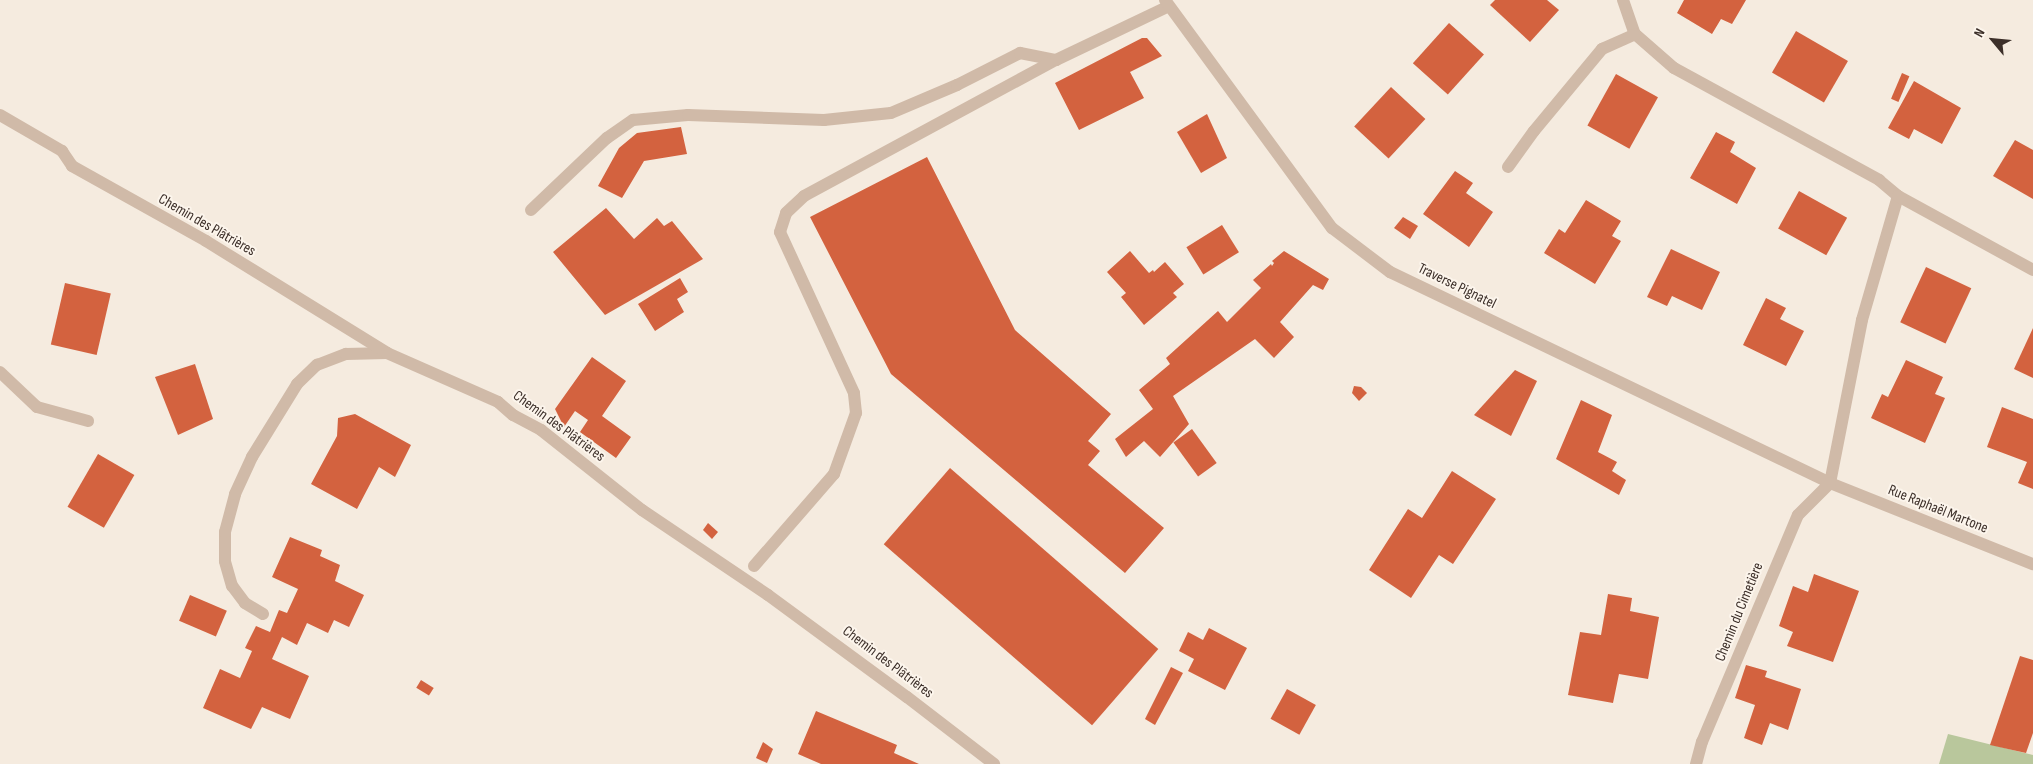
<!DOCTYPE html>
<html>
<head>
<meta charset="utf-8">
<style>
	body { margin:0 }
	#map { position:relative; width:2033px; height:764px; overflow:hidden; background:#f5ebdf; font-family:"Sofia Sans Condensed",sans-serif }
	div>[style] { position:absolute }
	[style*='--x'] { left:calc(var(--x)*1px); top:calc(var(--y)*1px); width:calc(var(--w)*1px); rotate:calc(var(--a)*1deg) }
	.green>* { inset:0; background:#b9c79c }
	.building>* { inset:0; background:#d3623f; transform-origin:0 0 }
	.lane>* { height:12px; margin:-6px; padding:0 6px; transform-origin:6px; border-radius:6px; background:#d0baa8 }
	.street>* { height:12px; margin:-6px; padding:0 6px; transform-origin:6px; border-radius:6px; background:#d0baa8 }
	span { translate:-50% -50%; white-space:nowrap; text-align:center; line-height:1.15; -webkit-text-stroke:4px #fcf5ec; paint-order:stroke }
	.street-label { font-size:15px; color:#3c2f29 }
	.north { position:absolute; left:1968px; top:15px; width:50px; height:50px; -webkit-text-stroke:4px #fcf5ec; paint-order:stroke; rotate:298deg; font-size:14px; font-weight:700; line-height:20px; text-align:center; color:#3c2f29 }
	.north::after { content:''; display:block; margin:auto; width:18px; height:22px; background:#3c2f29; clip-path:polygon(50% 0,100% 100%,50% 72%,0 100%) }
</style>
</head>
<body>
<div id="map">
	<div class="green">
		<i style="clip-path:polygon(1948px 734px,2033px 755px,2033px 764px,1939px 764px)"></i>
	</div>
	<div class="building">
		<i style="clip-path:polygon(1495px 0,1547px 0,1559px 10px,1530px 42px,1490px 5px)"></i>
		<i style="clip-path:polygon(1684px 0,1746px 0,1732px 24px,1721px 19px,1712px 34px,1677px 13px)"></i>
		<i style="left:1449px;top:23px;width:47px;height:54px;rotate:42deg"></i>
		<i style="left:1796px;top:31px;width:60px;height:48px;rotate:30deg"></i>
		<i style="clip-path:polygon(1142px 38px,1147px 38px,1162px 56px,1130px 72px,1144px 98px,1079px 130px,1055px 83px)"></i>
		<i style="left:1902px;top:73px;width:8px;height:28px;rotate:23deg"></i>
		<i style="left:1616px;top:74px;width:48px;height:59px;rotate:29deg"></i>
		<i style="clip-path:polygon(1914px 81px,1961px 108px,1942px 144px,1914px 129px,1909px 139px,1888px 128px)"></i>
		<i style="left:1391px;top:87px;width:47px;height:54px;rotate:43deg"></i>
		<i style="clip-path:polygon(1207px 114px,1227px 158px,1201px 173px,1177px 132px)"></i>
		<i style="clip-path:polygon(681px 127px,687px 154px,644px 161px,622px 198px,598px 186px,619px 148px,637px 133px)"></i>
		<i style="clip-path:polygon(1716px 132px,1735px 142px,1730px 152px,1756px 168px,1737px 204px,1690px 178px)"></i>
		<i style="clip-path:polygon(2015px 140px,2033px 150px,2033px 199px,1993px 176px)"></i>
		<i style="clip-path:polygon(927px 157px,1015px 330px,1111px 414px,1088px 441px,1100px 451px,1088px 465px,1164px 528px,1125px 573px,891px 374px,810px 217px)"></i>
		<i style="clip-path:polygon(1455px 171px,1473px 183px,1466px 193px,1493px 212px,1469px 247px,1423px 214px)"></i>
		<i style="left:1799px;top:191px;width:55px;height:43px;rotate:29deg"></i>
		<i style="clip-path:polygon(1586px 200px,1621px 221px,1612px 236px,1621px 241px,1595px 284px,1544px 253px,1559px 229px,1565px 233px)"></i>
		<i style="clip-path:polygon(606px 208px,634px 239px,657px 218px,664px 226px,672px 221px,703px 259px,605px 315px,553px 252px)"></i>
		<i style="clip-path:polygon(1403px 217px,1418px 226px,1410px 239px,1394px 228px)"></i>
		<i style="left:1222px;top:225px;width:32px;height:42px;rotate:58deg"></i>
		<i style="clip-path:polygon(1671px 249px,1720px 272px,1702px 310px,1672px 296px,1667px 306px,1647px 297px)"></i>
		<i style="clip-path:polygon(1130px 251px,1149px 273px,1153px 270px,1154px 272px,1165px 262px,1184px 284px,1173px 293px,1177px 297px,1144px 325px,1121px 297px,1126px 293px,1107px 272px)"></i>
		<i style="clip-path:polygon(1284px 251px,1329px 279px,1323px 290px,1313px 285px,1280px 322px,1294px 337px,1274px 358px,1255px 339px,1173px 396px,1189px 424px,1160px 457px,1144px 441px,1126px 457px,1115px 439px,1153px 409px,1139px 390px,1170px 364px,1166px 358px,1218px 311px,1227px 322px,1261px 288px,1253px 280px,1271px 264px,1272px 266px,1274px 263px,1272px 261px)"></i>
		<i style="left:1926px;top:267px;width:50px;height:61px;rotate:25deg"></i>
		<i style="clip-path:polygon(680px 278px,688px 292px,677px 299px,684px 312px,655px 331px,638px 304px)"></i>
		<i style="left:65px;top:283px;width:47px;height:63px;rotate:13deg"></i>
		<i style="clip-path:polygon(1766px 298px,1786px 308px,1780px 319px,1804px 331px,1786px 366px,1743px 345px)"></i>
		<i style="clip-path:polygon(2033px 328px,2033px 378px,2014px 369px)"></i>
		<i style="clip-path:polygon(592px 357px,626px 381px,602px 416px,631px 437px,616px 458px,580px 432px,588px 420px,575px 411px,564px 427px,555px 409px)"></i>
		<i style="clip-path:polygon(1906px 360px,1943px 377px,1935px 394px,1945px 398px,1925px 443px,1871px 418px,1882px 394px,1888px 397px)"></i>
		<i style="clip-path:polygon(195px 364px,213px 419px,178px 435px,155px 377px)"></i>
		<i style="clip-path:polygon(1515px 370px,1537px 381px,1511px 436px,1474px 415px)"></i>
		<i style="clip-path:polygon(1354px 386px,1361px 387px,1367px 393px,1359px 401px,1352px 393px)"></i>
		<i style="clip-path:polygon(1581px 400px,1612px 415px,1598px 452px,1617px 462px,1612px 471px,1626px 480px,1619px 495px,1556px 459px)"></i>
		<i style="clip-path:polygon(2002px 407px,2033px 419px,2033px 489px,2018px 483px,2027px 462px,1987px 447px)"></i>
		<i style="clip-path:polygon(355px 414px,411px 445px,395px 477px,379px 467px,357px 509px,311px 484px,337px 436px,338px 418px)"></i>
		<i style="left:1192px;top:429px;width:42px;height:23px;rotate:54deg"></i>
		<i style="left:98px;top:454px;width:42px;height:61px;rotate:30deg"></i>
		<i style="left:950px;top:468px;width:276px;height:101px;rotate:41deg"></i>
		<i style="clip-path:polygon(1452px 471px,1496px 499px,1453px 564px,1439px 555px,1411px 598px,1369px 570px,1408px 509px,1422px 518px)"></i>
		<i style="clip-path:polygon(708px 523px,718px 532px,712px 539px,703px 530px)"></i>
		<i style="clip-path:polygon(290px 537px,322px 550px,320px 556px,340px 565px,335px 581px,364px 595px,349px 627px,334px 620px,328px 633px,307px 623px,297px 645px,282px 637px,272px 659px,309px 676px,290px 719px,262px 707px,251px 729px,203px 708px,220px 669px,240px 678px,252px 651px,245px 648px,256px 626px,270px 632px,279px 610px,287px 613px,298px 589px,272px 577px)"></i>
		<i style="clip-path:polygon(1814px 574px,1859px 591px,1833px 662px,1787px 646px,1793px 632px,1779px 626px,1793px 586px,1808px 592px)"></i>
		<i style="clip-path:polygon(1608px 594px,1632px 598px,1630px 611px,1659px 617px,1648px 679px,1619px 674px,1613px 703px,1568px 695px,1580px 632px,1601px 635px)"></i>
		<i style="left:190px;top:595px;width:40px;height:28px;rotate:23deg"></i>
		<i style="clip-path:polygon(1209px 628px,1247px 648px,1225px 690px,1188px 671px,1194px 659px,1179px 651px,1188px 632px,1203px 640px)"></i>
		<i style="clip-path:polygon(2020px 656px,2033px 660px,2033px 733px,2026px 753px,1990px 745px)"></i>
		<i style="clip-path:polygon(1746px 665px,1767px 671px,1765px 677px,1801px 689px,1788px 730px,1770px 723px,1762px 745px,1744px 738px,1755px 705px,1735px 698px)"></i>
		<i style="clip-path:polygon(1171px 667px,1183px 673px,1155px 725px,1145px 719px)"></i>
		<i style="left:421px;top:680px;width:15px;height:9px;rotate:32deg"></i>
		<i style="left:1287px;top:689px;width:33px;height:34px;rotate:29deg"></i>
		<i style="clip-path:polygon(816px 711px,897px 745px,894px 753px,919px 764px,821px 764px,798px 754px)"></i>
		<i style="clip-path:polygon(763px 742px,773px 749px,767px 763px,756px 758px)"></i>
	</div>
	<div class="lane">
		<i style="--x:1623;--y:0;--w:36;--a:71"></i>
		<i style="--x:1635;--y:34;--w:52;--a:41.1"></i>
		<i style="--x:1674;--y:68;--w:234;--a:28.6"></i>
		<i style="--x:1879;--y:180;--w:25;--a:40"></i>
		<i style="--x:1898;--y:196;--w:129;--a:106.2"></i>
		<i style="--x:1862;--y:320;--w:166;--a:101.1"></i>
		<i style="--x:1508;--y:167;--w:44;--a:-54.2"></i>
		<i style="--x:1534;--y:131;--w:107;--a:-50.3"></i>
		<i style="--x:1602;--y:49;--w:36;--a:-24"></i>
		<i style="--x:1898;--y:196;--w:154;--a:28.7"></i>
		<i style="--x:531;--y:210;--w:105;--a:-43.5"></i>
		<i style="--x:607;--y:138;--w:32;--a:-35"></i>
		<i style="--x:633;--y:120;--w:55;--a:-5.2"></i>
		<i style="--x:688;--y:115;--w:136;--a:2.1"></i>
		<i style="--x:824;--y:120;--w:67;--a:-6"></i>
		<i style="--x:891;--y:113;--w:72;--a:-23"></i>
		<i style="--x:957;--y:85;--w:71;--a:-26.9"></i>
		<i style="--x:1020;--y:53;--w:37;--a:11"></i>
		<i style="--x:0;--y:372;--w:51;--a:43.4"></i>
		<i style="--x:37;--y:407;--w:53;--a:15.4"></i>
		<i style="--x:754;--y:566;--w:122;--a:-49"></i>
		<i style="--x:834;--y:474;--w:65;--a:-70.2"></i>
		<i style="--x:856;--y:413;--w:20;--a:-96"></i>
		<i style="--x:854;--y:393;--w:177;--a:-114.7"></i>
		<i style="--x:780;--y:232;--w:20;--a:-72"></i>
		<i style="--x:786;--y:213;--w:25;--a:-43"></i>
		<i style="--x:804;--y:196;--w:286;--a:-28.4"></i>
		<i style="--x:1056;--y:60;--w:125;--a:-25.5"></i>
		<i style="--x:263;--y:614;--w:21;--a:-149"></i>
		<i style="--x:245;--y:603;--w:21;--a:-127"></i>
		<i style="--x:232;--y:586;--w:26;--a:-106"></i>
		<i style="--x:225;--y:561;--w:29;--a:-90"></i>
		<i style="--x:225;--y:532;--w:39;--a:-75"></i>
		<i style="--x:235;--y:494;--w:41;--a:-65.3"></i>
		<i style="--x:252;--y:457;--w:86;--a:-58.3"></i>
		<i style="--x:297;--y:384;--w:28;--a:-44"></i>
		<i style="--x:317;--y:365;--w:31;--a:-21"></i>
		<i style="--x:346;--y:354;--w:41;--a:-1.4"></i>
	</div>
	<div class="street">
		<i style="--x:1165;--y:0;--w:283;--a:53.8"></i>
		<i style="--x:1332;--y:228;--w:73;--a:37.2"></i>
		<i style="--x:1390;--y:272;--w:488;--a:25.6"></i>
		<i style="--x:1830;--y:483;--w:219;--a:21.8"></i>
		<i style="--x:0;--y:115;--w:72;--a:30.1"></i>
		<i style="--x:62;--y:151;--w:18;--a:56"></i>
		<i style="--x:72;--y:166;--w:154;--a:29.2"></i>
		<i style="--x:206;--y:241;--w:213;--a:31.7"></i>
		<i style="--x:387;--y:353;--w:121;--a:23.8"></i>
		<i style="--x:498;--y:402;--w:20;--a:41"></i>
		<i style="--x:513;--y:415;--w:32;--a:28"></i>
		<i style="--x:541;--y:430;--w:129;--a:38.4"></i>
		<i style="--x:642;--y:510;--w:152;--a:34"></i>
		<i style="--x:768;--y:595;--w:172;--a:36.3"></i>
		<i style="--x:907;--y:697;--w:110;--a:37.6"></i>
		<i style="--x:1696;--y:764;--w:23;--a:-75"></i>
		<i style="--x:1702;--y:742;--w:246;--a:-67.1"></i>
		<i style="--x:1798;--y:515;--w:45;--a:-45"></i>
	</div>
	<div class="street-label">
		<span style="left:207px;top:225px;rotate:30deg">Chemin des Plâtrières</span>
		<span style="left:1457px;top:286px;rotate:26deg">Traverse Pignatel</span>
		<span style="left:559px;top:426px;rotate:36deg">Chemin des Plâtrières</span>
		<span style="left:1938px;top:509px;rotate:22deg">Rue Raphaël Martone</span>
		<span style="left:1739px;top:612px;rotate:-68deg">Chemin du Cimetière</span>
		<span style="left:888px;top:662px;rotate:37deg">Chemin des Plâtrières</span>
	</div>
	<div class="north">N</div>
</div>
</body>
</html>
